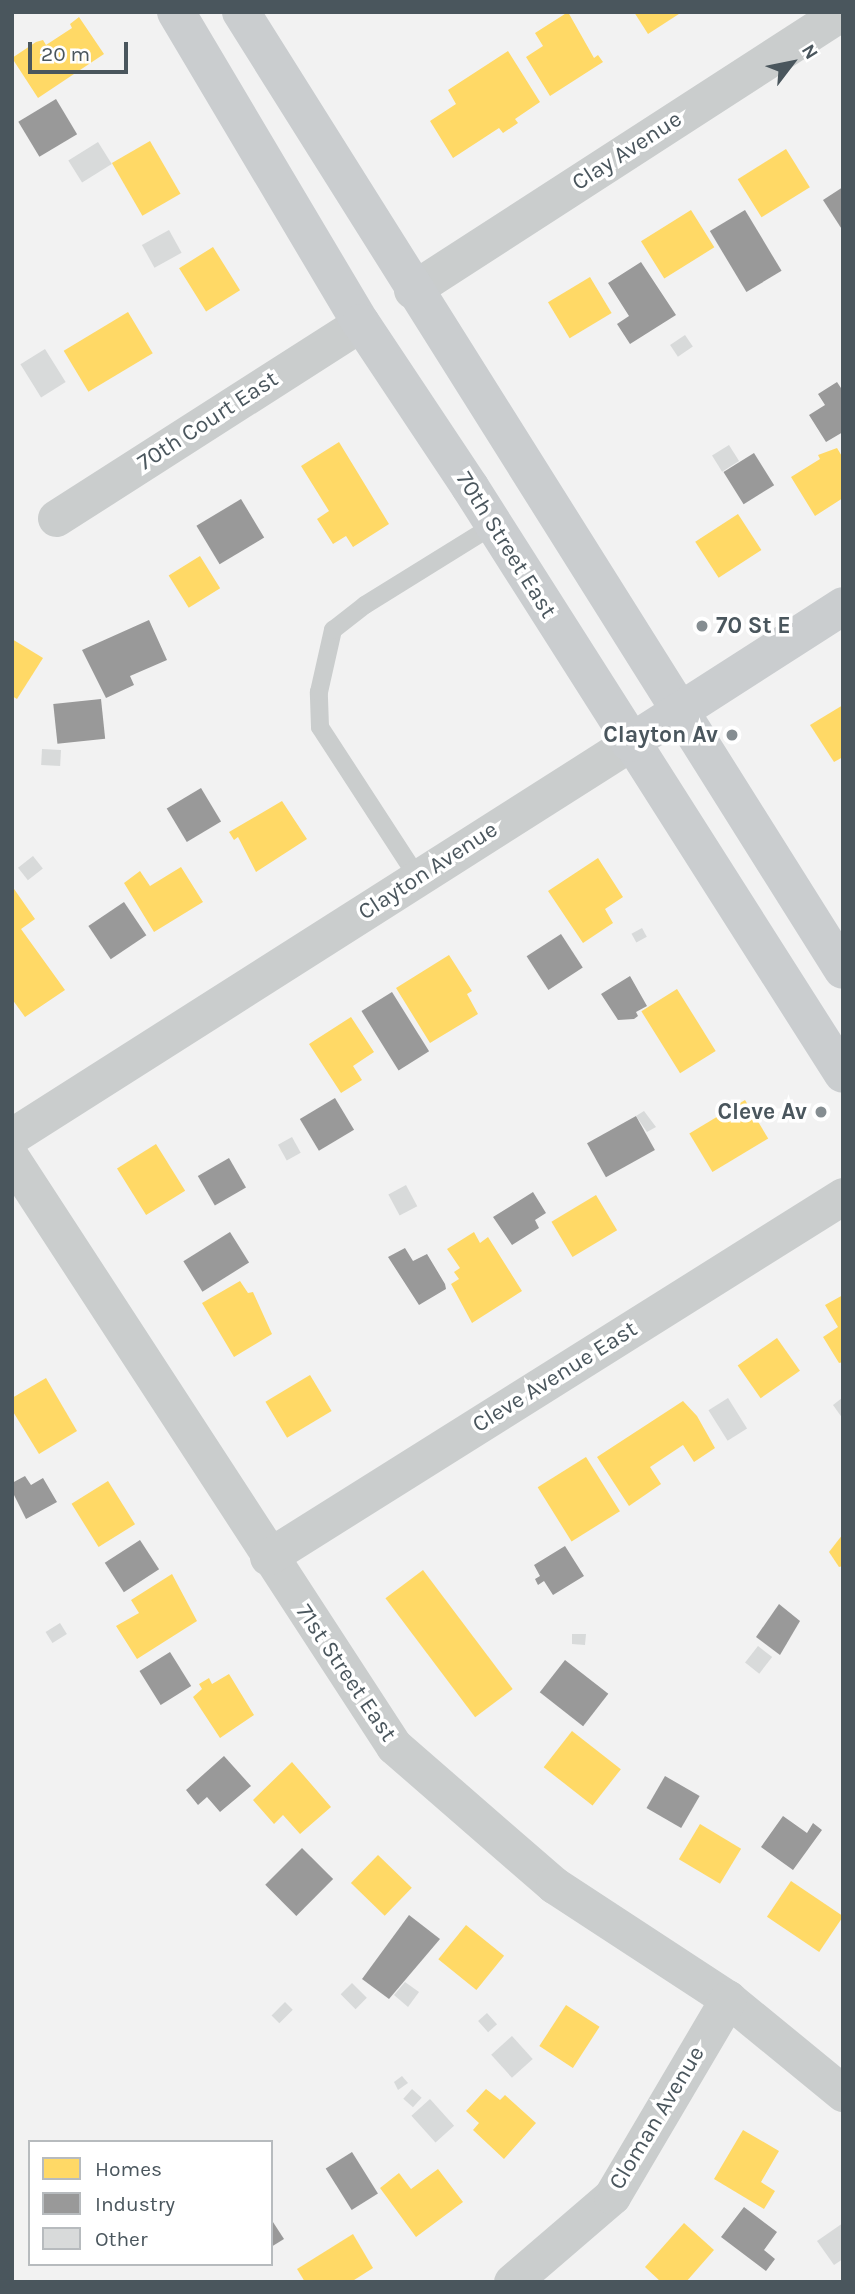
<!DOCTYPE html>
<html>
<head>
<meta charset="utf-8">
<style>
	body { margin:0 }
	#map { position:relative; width:855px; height:2294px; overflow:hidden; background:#f2f2f2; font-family:Karla,sans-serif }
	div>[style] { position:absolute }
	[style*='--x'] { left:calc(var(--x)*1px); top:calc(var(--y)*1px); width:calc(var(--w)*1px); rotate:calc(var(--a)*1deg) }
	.homes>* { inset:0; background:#ffd966; transform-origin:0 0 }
	.industry>* { inset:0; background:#999; transform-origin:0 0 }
	.building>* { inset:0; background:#d8dada; transform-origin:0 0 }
	.lane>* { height:18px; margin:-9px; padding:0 9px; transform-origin:9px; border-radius:9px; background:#cacdcd }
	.street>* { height:37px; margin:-18.5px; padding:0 18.5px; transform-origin:18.5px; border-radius:18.5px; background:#cacdcd }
	.secondary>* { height:38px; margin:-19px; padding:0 19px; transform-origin:19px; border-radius:19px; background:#cacdcf }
	.dots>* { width:19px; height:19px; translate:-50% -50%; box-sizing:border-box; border:4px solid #fff; border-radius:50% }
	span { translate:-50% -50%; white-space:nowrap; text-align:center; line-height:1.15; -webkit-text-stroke:7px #fff; paint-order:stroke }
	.street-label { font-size:23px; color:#4a565d }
	.poi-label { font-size:23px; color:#4a565d; font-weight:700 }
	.left { translate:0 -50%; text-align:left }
	.right { translate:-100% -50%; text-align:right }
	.frame { position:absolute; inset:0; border:14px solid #4a565d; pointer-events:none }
	.legend { position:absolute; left:28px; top:2140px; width:245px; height:126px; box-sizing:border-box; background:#fff; border:2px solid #b7bbbe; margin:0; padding:9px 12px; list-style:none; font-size:21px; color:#4a565d }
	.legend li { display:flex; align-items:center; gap:14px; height:35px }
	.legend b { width:35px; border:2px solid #b7bbbe }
	.north { position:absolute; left:757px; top:28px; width:70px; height:70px; -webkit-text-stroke:5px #fff; paint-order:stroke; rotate:58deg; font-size:19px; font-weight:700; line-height:28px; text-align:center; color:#4a565d }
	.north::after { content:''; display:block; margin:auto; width:24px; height:32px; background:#4a565d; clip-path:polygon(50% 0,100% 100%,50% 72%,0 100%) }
	.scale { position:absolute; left:28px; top:42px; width:100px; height:32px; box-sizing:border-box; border:4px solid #4a565d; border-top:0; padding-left:9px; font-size:21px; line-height:24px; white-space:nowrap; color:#4a565d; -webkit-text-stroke:5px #fff; paint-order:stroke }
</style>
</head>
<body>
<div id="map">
	<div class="homes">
		<i style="clip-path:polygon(568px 12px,594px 58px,598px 55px,603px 62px,550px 96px,526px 57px,543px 46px,535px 33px)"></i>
		<i style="clip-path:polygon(634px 12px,682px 12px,648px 34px)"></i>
		<i style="clip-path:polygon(79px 17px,104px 54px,38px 98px,12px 58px,36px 42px,43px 40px,46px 45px,72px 28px,70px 24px)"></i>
		<i style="clip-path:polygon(508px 51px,540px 102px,515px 119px,518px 123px,503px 133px,499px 128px,453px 158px,430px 121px,456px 104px,448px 90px)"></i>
		<i style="left:150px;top:141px;width:61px;height:44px;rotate:60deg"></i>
		<i style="left:786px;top:149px;width:45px;height:57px;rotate:58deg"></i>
		<i style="left:691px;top:210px;width:44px;height:59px;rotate:58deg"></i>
		<i style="left:213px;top:247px;width:51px;height:40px;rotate:58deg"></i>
		<i style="left:590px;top:277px;width:42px;height:49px;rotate:59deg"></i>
		<i style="left:128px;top:312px;width:48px;height:75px;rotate:59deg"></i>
		<i style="clip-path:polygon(339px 442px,389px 524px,353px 547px,346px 536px,333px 544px,317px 519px,329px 511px,301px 466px)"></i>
		<i style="clip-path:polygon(837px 448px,843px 458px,843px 498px,815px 516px,791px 477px,820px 459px,818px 455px)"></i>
		<i style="left:738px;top:514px;width:43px;height:51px;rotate:57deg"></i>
		<i style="left:200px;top:556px;width:38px;height:37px;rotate:58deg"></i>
		<i style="clip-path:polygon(12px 639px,43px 658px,17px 699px,12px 696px)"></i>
		<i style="clip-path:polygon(843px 705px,843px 757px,834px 762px,810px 725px)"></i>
		<i style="clip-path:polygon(282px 801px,307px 839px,256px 872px,238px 837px,234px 840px,229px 832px)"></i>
		<i style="clip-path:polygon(598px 858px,623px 897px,605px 909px,613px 923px,583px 943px,548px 891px)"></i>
		<i style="clip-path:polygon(181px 867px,203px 902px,154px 932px,124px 883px,140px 871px,150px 886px)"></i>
		<i style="clip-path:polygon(12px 886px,35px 919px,21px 929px,65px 990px,25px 1017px,12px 999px)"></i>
		<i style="clip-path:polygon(449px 955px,472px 991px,467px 994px,478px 1014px,430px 1043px,396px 988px)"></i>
		<i style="left:677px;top:989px;width:73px;height:42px;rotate:58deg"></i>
		<i style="clip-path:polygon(351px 1017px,374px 1052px,353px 1066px,362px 1080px,341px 1093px,309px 1044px)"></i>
		<i style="left:745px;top:1100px;width:45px;height:65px;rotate:59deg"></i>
		<i style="left:156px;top:1144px;width:55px;height:46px;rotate:58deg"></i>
		<i style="left:596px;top:1195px;width:41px;height:52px;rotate:59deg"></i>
		<i style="clip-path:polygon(474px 1232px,480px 1243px,488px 1237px,522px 1291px,472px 1323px,451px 1284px,459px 1279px,454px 1272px,460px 1268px,447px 1249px)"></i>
		<i style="clip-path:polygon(240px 1281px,248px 1293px,253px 1292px,272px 1334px,234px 1357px,202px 1303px)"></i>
		<i style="clip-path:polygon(843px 1295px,843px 1362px,839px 1363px,823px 1337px,838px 1327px,825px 1305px)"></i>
		<i style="left:777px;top:1338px;width:40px;height:48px;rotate:55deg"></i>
		<i style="left:310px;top:1375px;width:42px;height:52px;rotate:59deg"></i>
		<i style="clip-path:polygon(46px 1378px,77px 1431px,39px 1454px,12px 1410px,12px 1398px)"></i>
		<i style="clip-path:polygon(683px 1401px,697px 1416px,715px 1448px,694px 1462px,683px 1445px,650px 1467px,661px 1484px,629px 1506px,597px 1457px)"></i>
		<i style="left:586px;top:1457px;width:64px;height:57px;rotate:58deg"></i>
		<i style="left:108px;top:1481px;width:51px;height:43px;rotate:58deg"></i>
		<i style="clip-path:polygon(843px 1534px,843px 1566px,839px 1567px,829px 1552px)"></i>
		<i style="left:423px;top:1570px;width:149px;height:47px;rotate:53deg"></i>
		<i style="clip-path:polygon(172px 1574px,197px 1621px,137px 1659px,116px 1626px,139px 1613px,131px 1600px)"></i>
		<i style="clip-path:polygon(229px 1674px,254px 1715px,220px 1738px,193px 1697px,202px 1689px,199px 1684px,209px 1678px,212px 1684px)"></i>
		<i style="left:572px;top:1731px;width:62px;height:46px;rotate:38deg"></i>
		<i style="clip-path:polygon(292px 1762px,331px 1807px,300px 1834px,283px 1815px,274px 1824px,253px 1800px)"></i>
		<i style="left:700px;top:1824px;width:48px;height:41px;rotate:31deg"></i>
		<i style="left:378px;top:1855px;width:47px;height:39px;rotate:44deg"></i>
		<i style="left:791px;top:1881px;width:63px;height:43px;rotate:34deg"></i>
		<i style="left:466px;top:1925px;width:49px;height:44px;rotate:39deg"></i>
		<i style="left:566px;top:2005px;width:40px;height:49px;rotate:33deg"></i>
		<i style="clip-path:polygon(486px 2089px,500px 2100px,505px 2095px,536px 2123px,504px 2159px,473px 2130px,479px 2123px,466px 2111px)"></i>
		<i style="clip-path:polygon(743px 2130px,779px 2151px,761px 2182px,775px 2191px,764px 2209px,714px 2179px)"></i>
		<i style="clip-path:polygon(438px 2169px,463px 2202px,416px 2237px,380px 2188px,399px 2173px,411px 2189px)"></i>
		<i style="clip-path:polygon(684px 2223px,714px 2250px,686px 2282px,661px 2282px,645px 2267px)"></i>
		<i style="clip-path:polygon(353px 2234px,373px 2268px,351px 2282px,305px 2282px,297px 2269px)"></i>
	</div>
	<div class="industry">
		<i style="left:56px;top:99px;width:41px;height:44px;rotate:59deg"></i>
		<i style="clip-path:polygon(843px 187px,843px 231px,823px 200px)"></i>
		<i style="left:745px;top:210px;width:71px;height:41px;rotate:59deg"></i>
		<i style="clip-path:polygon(641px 262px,676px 315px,630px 344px,617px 324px,629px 316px,608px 283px)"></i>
		<i style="clip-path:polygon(837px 382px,843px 391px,843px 432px,826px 442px,809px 415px,825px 405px,818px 394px)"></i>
		<i style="left:754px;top:453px;width:38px;height:36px;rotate:58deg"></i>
		<i style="left:241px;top:499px;width:45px;height:52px;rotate:59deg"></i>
		<i style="clip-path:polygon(149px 620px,167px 660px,130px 676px,134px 685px,106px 698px,82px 650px)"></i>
		<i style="left:101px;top:699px;width:40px;height:48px;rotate:84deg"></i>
		<i style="left:201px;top:788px;width:39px;height:40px;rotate:59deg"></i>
		<i style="left:124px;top:902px;width:40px;height:43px;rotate:56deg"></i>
		<i style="left:561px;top:934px;width:40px;height:41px;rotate:57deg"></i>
		<i style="clip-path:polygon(630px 976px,647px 1006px,636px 1012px,638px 1016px,634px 1019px,618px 1020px,601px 994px)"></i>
		<i style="left:392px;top:992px;width:70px;height:36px;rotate:58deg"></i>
		<i style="left:335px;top:1098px;width:37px;height:41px;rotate:59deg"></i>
		<i style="left:636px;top:1116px;width:39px;height:56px;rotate:61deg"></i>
		<i style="left:229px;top:1158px;width:34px;height:36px;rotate:60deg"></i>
		<i style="clip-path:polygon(533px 1192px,546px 1213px,535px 1220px,539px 1228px,512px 1245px,493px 1217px)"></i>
		<i style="left:230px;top:1232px;width:36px;height:55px;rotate:58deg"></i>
		<i style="clip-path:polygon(405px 1248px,413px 1261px,427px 1254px,445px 1284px,446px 1289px,419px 1305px,388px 1257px)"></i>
		<i style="clip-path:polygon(25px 1476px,31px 1485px,43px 1478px,57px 1502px,26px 1519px,12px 1491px,12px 1483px)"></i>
		<i style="left:140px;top:1540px;width:35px;height:42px;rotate:57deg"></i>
		<i style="clip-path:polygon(565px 1546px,584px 1576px,553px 1595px,544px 1581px,538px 1585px,535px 1579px,540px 1576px,534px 1565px)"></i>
		<i style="clip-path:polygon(779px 1604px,800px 1621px,780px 1655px,756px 1637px)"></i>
		<i style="left:170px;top:1652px;width:40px;height:36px;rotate:58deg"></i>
		<i style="left:565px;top:1660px;width:55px;height:41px;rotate:38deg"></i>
		<i style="clip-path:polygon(224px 1756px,251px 1786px,220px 1812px,207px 1797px,198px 1805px,186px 1790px)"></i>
		<i style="left:665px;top:1776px;width:40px;height:37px;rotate:30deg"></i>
		<i style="clip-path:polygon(783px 1816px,807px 1833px,813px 1823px,822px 1830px,793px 1870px,761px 1847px)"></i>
		<i style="left:302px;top:1848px;width:44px;height:52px;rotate:45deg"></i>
		<i style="clip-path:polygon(409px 1915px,440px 1939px,389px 1999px,362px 1979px)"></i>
		<i style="left:352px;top:2152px;width:49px;height:31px;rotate:58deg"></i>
		<i style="clip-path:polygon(744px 2207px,777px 2232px,764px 2250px,775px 2259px,766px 2271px,721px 2237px)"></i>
		<i style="clip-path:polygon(271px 2219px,284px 2239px,271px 2247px)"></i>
	</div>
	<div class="building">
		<i style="left:98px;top:142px;width:26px;height:35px;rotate:58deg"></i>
		<i style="left:169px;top:230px;width:26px;height:31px;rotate:61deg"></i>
		<i style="left:685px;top:335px;width:14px;height:18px;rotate:56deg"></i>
		<i style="left:45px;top:349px;width:39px;height:29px;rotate:58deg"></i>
		<i style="left:729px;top:445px;width:19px;height:20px;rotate:58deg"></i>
		<i style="left:42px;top:749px;width:19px;height:16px;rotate:3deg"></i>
		<i style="left:33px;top:856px;width:16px;height:19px;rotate:52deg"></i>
		<i style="left:642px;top:928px;width:10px;height:12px;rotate:61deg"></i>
		<i style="clip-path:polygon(644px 1111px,656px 1127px,647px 1132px,636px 1116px)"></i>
		<i style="left:292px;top:1137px;width:18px;height:16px;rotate:61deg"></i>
		<i style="left:406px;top:1185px;width:24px;height:20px;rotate:62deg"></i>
		<i style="left:728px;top:1398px;width:36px;height:23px;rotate:58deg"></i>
		<i style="clip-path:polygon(842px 1398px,843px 1400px,843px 1419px,833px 1405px)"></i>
		<i style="left:60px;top:1623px;width:13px;height:17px;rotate:58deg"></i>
		<i style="clip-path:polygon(572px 1634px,586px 1634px,585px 1645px,572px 1644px)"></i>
		<i style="left:758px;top:1646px;width:18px;height:21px;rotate:38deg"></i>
		<i style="clip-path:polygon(405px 1982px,419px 1992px,408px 2007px,394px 1995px)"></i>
		<i style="left:352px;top:1983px;width:21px;height:16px;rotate:45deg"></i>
		<i style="left:285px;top:2002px;width:11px;height:19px;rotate:45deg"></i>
		<i style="left:487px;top:2013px;width:15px;height:12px;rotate:48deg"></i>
		<i style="left:512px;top:2036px;width:31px;height:28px;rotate:48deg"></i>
		<i style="clip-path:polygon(402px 2076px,408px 2083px,398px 2090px,394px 2082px)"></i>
		<i style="left:412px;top:2089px;width:13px;height:13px;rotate:42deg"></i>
		<i style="left:430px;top:2099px;width:36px;height:25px;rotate:48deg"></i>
		<i style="clip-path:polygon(843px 2223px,843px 2259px,834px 2265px,817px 2241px)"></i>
	</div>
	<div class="lane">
		<i style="--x:418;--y:878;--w:180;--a:-123"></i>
		<i style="--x:320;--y:727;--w:35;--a:-92"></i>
		<i style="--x:319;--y:692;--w:64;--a:-77.3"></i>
		<i style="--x:333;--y:630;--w:41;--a:-38"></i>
		<i style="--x:365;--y:605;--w:152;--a:-31.8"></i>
	</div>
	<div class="street">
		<i style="--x:412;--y:290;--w:512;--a:-32.88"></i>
		<i style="--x:56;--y:518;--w:362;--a:-32.6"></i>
		<i style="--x:12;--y:1136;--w:732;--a:-32.45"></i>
		<i style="--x:12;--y:1159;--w:700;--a:56.95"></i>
		<i style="--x:394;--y:1746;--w:212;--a:41"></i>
		<i style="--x:554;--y:1885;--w:208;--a:33.2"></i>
		<i style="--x:728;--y:1999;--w:149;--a:39.3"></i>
		<i style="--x:268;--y:1557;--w:679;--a:-32.12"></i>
		<i style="--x:512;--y:2282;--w:132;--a:-40.7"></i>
		<i style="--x:612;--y:2196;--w:229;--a:-59.5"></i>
	</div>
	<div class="secondary">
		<i style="--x:176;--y:12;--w:362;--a:59.3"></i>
		<i style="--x:361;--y:323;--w:197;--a:56.4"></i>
		<i style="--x:470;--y:487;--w:695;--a:57.57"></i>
		<i style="--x:241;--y:12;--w:1131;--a:57.86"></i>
		<i style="--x:630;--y:743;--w:253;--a:-32.7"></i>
	</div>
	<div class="dots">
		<i style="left:702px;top:626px;background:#858d91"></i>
		<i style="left:732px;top:735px;background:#858d91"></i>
		<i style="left:821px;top:1112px;background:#858d91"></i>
	</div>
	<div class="street-label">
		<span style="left:627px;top:151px;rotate:-33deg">Clay Avenue</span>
		<span style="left:208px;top:421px;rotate:-33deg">70th Court East</span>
		<span style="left:506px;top:545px;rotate:58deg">70th Street East</span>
		<span style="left:428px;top:871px;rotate:-33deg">Clayton Avenue</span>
		<span style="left:555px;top:1377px;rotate:-32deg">Cleve Avenue East</span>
		<span style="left:346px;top:1673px;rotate:56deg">71st Street East</span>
		<span style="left:657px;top:2118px;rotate:-59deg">Cloman Avenue</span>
	</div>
	<div class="poi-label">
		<span class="left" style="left:716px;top:626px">70 St E</span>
		<span class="right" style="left:718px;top:735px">Clayton Av</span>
		<span class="right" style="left:807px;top:1112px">Cleve Av</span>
	</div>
	<div class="frame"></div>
	<ul class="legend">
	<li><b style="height:19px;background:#ffd966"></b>Homes</li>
	<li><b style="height:19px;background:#999"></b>Industry</li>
	<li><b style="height:19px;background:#d8dada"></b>Other</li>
	</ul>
	<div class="north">N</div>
	<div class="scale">20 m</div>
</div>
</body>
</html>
